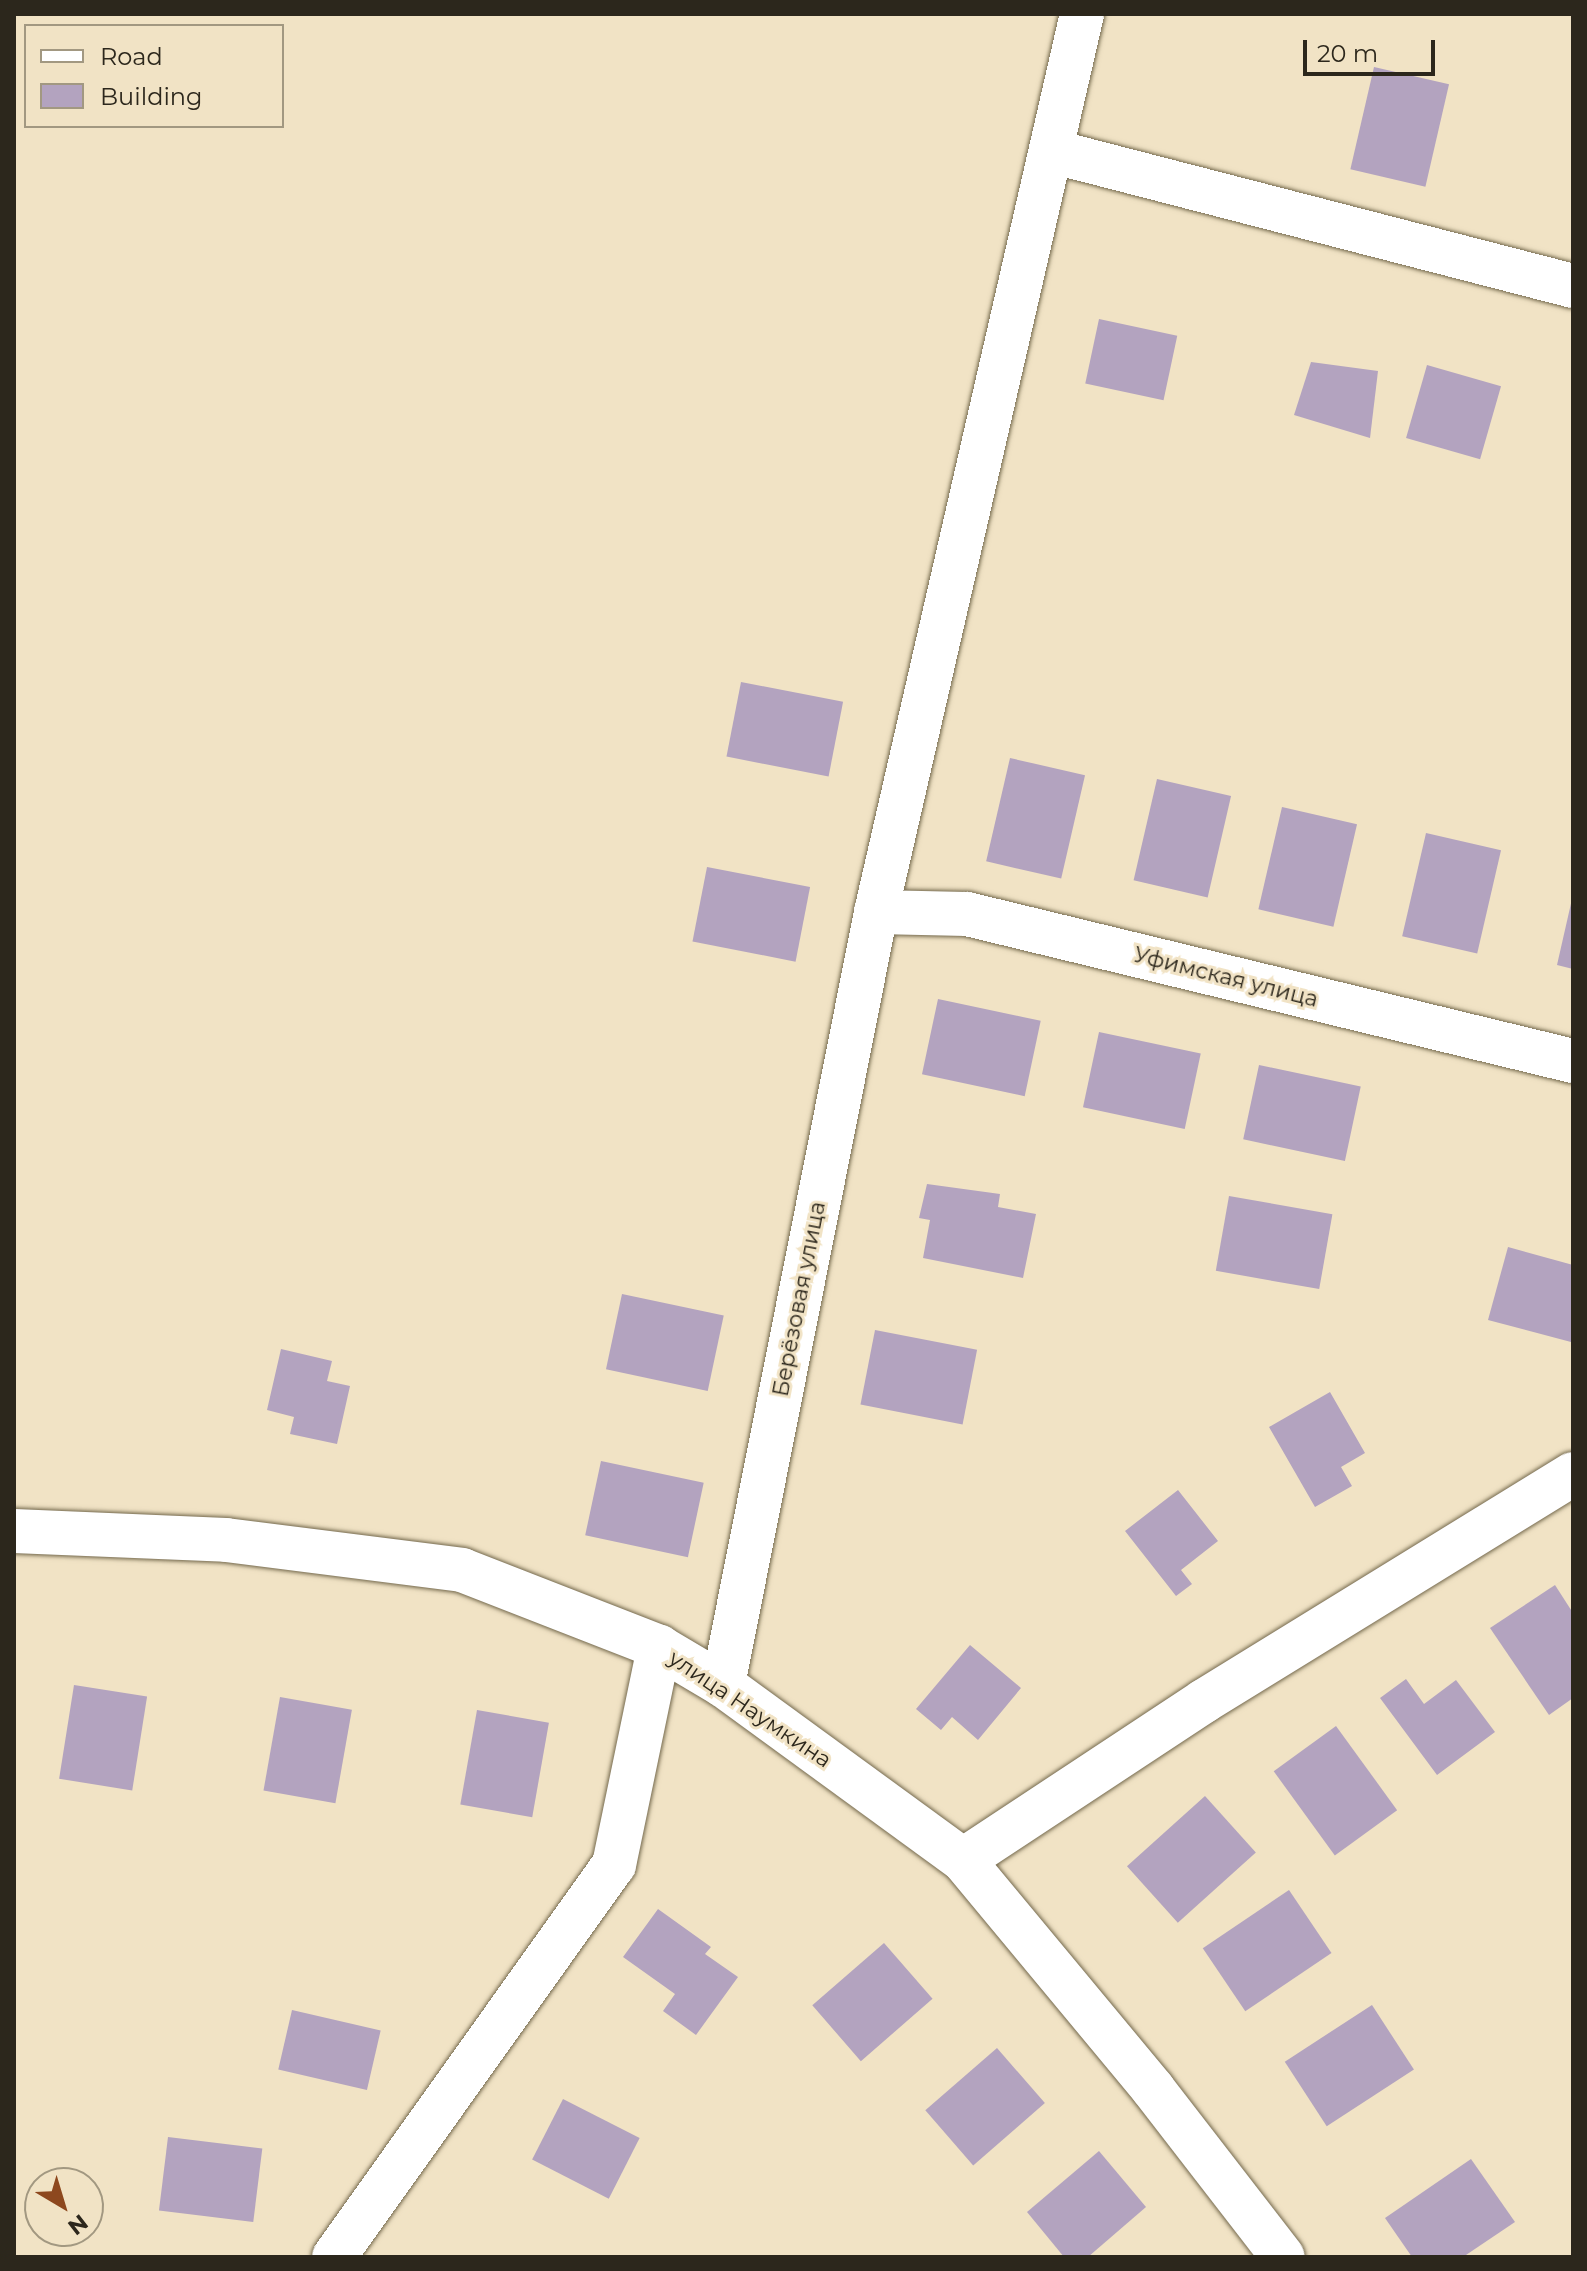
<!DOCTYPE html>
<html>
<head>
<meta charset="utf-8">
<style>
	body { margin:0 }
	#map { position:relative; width:1587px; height:2271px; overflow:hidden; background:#f1e3c5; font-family:Montserrat,sans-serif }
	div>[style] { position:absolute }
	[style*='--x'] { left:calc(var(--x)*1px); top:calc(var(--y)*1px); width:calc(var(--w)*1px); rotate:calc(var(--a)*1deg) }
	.building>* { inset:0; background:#b3a3bf; transform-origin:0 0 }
	.roads { filter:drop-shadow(0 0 2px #74694d) drop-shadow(0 0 2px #74694d) }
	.minor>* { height:44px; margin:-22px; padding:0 22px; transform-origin:22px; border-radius:22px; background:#fff }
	span { translate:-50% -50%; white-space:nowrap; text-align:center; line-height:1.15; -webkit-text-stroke:6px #f1e3c5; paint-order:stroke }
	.street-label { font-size:22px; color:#2c271c }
	.frame { position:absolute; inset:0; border:16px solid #2c271c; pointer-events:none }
	.legend { position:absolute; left:24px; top:24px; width:260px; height:104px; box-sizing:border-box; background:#f1e3c5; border:2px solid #a29881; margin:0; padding:10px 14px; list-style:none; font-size:24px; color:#2c271c }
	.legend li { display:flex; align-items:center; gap:16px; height:40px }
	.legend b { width:40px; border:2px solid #a29881 }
	.north { position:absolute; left:24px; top:2167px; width:80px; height:80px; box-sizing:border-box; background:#f1e3c5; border:2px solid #a29881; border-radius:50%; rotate:142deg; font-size:22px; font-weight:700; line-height:32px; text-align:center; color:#2c271c }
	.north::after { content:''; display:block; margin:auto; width:28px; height:36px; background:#8d481e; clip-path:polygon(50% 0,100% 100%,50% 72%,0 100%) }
	.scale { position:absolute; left:1303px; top:40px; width:132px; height:36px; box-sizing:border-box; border:4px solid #2c271c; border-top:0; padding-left:10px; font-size:24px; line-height:28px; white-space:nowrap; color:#2c271c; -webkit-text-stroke:6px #f1e3c5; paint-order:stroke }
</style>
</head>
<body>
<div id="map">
	<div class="building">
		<i style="left:1374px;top:67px;width:77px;height:105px;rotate:13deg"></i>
		<i style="left:1099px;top:319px;width:80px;height:66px;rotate:12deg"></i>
		<i style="clip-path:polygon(1311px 362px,1378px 371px,1370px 438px,1294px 415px)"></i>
		<i style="left:1427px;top:365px;width:77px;height:76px;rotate:16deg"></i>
		<i style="left:741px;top:682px;width:104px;height:76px;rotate:11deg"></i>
		<i style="left:1010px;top:758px;width:77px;height:106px;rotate:13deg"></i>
		<i style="left:1157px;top:779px;width:76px;height:104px;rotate:13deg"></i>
		<i style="left:1282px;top:807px;width:77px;height:105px;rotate:13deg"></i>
		<i style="left:1426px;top:833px;width:77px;height:106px;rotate:13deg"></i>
		<i style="left:707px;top:867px;width:105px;height:76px;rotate:11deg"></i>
		<i style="clip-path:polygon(1572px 899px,1573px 900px,1573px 969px,1557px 965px)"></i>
		<i style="left:938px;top:999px;width:105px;height:77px;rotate:12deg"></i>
		<i style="left:1099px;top:1032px;width:104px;height:77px;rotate:12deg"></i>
		<i style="left:1259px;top:1065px;width:104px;height:76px;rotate:12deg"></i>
		<i style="clip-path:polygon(927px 1184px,1000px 1194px,998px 1207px,1036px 1214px,1023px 1278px,923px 1258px,930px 1220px,919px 1218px)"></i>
		<i style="left:1229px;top:1196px;width:105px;height:76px;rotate:10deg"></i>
		<i style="clip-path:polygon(1508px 1247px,1573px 1265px,1571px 1342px,1488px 1320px)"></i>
		<i style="left:622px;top:1294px;width:104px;height:77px;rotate:12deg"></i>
		<i style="left:875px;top:1330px;width:104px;height:76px;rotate:11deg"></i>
		<i style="clip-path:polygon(281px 1349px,332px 1361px,327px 1381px,350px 1386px,337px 1444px,290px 1434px,294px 1417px,267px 1410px)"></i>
		<i style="clip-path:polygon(1330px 1392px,1365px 1453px,1341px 1467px,1352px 1486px,1315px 1507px,1269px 1427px)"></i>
		<i style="left:601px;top:1461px;width:105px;height:76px;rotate:12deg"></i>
		<i style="clip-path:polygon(1178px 1490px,1218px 1541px,1181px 1570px,1192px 1584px,1176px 1596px,1125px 1531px)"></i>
		<i style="clip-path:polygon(1555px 1585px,1573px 1613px,1573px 1698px,1549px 1715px,1490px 1628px)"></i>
		<i style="clip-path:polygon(970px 1645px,1021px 1688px,978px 1740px,952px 1717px,941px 1730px,916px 1709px)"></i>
		<i style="clip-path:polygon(1406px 1679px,1424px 1704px,1456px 1680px,1495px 1732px,1437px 1775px,1380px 1698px)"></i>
		<i style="left:74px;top:1685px;width:74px;height:95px;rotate:9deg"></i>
		<i style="left:280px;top:1697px;width:73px;height:95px;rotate:10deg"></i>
		<i style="left:477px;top:1710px;width:73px;height:96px;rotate:10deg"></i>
		<i style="left:1336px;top:1726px;width:104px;height:77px;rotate:54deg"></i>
		<i style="left:1205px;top:1796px;width:76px;height:105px;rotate:48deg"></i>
		<i style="left:1289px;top:1890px;width:76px;height:104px;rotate:56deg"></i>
		<i style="clip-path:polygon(658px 1909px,711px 1947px,705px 1954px,738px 1977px,696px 2035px,663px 2011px,675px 1994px,623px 1957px)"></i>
		<i style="left:884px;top:1943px;width:74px;height:95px;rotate:49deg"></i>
		<i style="left:1372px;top:2005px;width:77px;height:104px;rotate:57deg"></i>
		<i style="left:292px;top:2010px;width:91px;height:61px;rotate:13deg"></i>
		<i style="left:997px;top:2048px;width:73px;height:95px;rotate:49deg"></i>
		<i style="left:563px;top:2099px;width:86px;height:68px;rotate:27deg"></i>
		<i style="left:168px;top:2137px;width:95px;height:74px;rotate:7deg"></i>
		<i style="clip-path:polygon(1099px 2151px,1146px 2207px,1088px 2257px,1064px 2257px,1027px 2212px)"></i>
		<i style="clip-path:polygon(1471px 2159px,1515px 2222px,1463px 2257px,1412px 2257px,1385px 2218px)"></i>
	</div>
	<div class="roads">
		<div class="minor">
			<i style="--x:1051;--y:151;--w:539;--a:14.5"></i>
			<i style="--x:876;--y:912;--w:91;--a:1.3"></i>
			<i style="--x:967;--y:914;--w:624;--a:13.64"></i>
			<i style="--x:14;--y:1531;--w:212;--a:2.4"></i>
			<i style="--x:226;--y:1540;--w:238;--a:7.2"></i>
			<i style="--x:462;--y:1570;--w:212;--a:21.3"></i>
			<i style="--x:659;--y:1647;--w:74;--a:30.7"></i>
			<i style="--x:723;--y:1685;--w:297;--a:36.1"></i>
			<i style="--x:963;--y:1860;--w:298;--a:50.3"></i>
			<i style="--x:1153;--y:2089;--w:212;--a:52.3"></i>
			<i style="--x:723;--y:1685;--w:788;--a:-78.8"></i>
			<i style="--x:876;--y:912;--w:921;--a:-77.08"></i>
			<i style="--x:963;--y:1860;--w:289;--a:-33.4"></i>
			<i style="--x:1204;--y:1701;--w:433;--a:-31.6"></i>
			<i style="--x:334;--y:2257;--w:482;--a:-54.5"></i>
			<i style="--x:614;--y:1865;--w:223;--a:-78.3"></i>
		</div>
	</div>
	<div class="street-label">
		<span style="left:1226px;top:977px;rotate:14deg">Уфимская улица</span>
		<span style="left:799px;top:1299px;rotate:-79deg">Берёзовая улица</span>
		<span style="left:750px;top:1709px;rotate:34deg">улица Наумкина</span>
	</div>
	<div class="frame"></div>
	<ul class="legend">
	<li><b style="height:10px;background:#fff"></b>Road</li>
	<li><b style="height:22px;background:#b3a3bf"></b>Building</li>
	</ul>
	<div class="north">N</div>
	<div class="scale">20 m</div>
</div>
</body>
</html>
